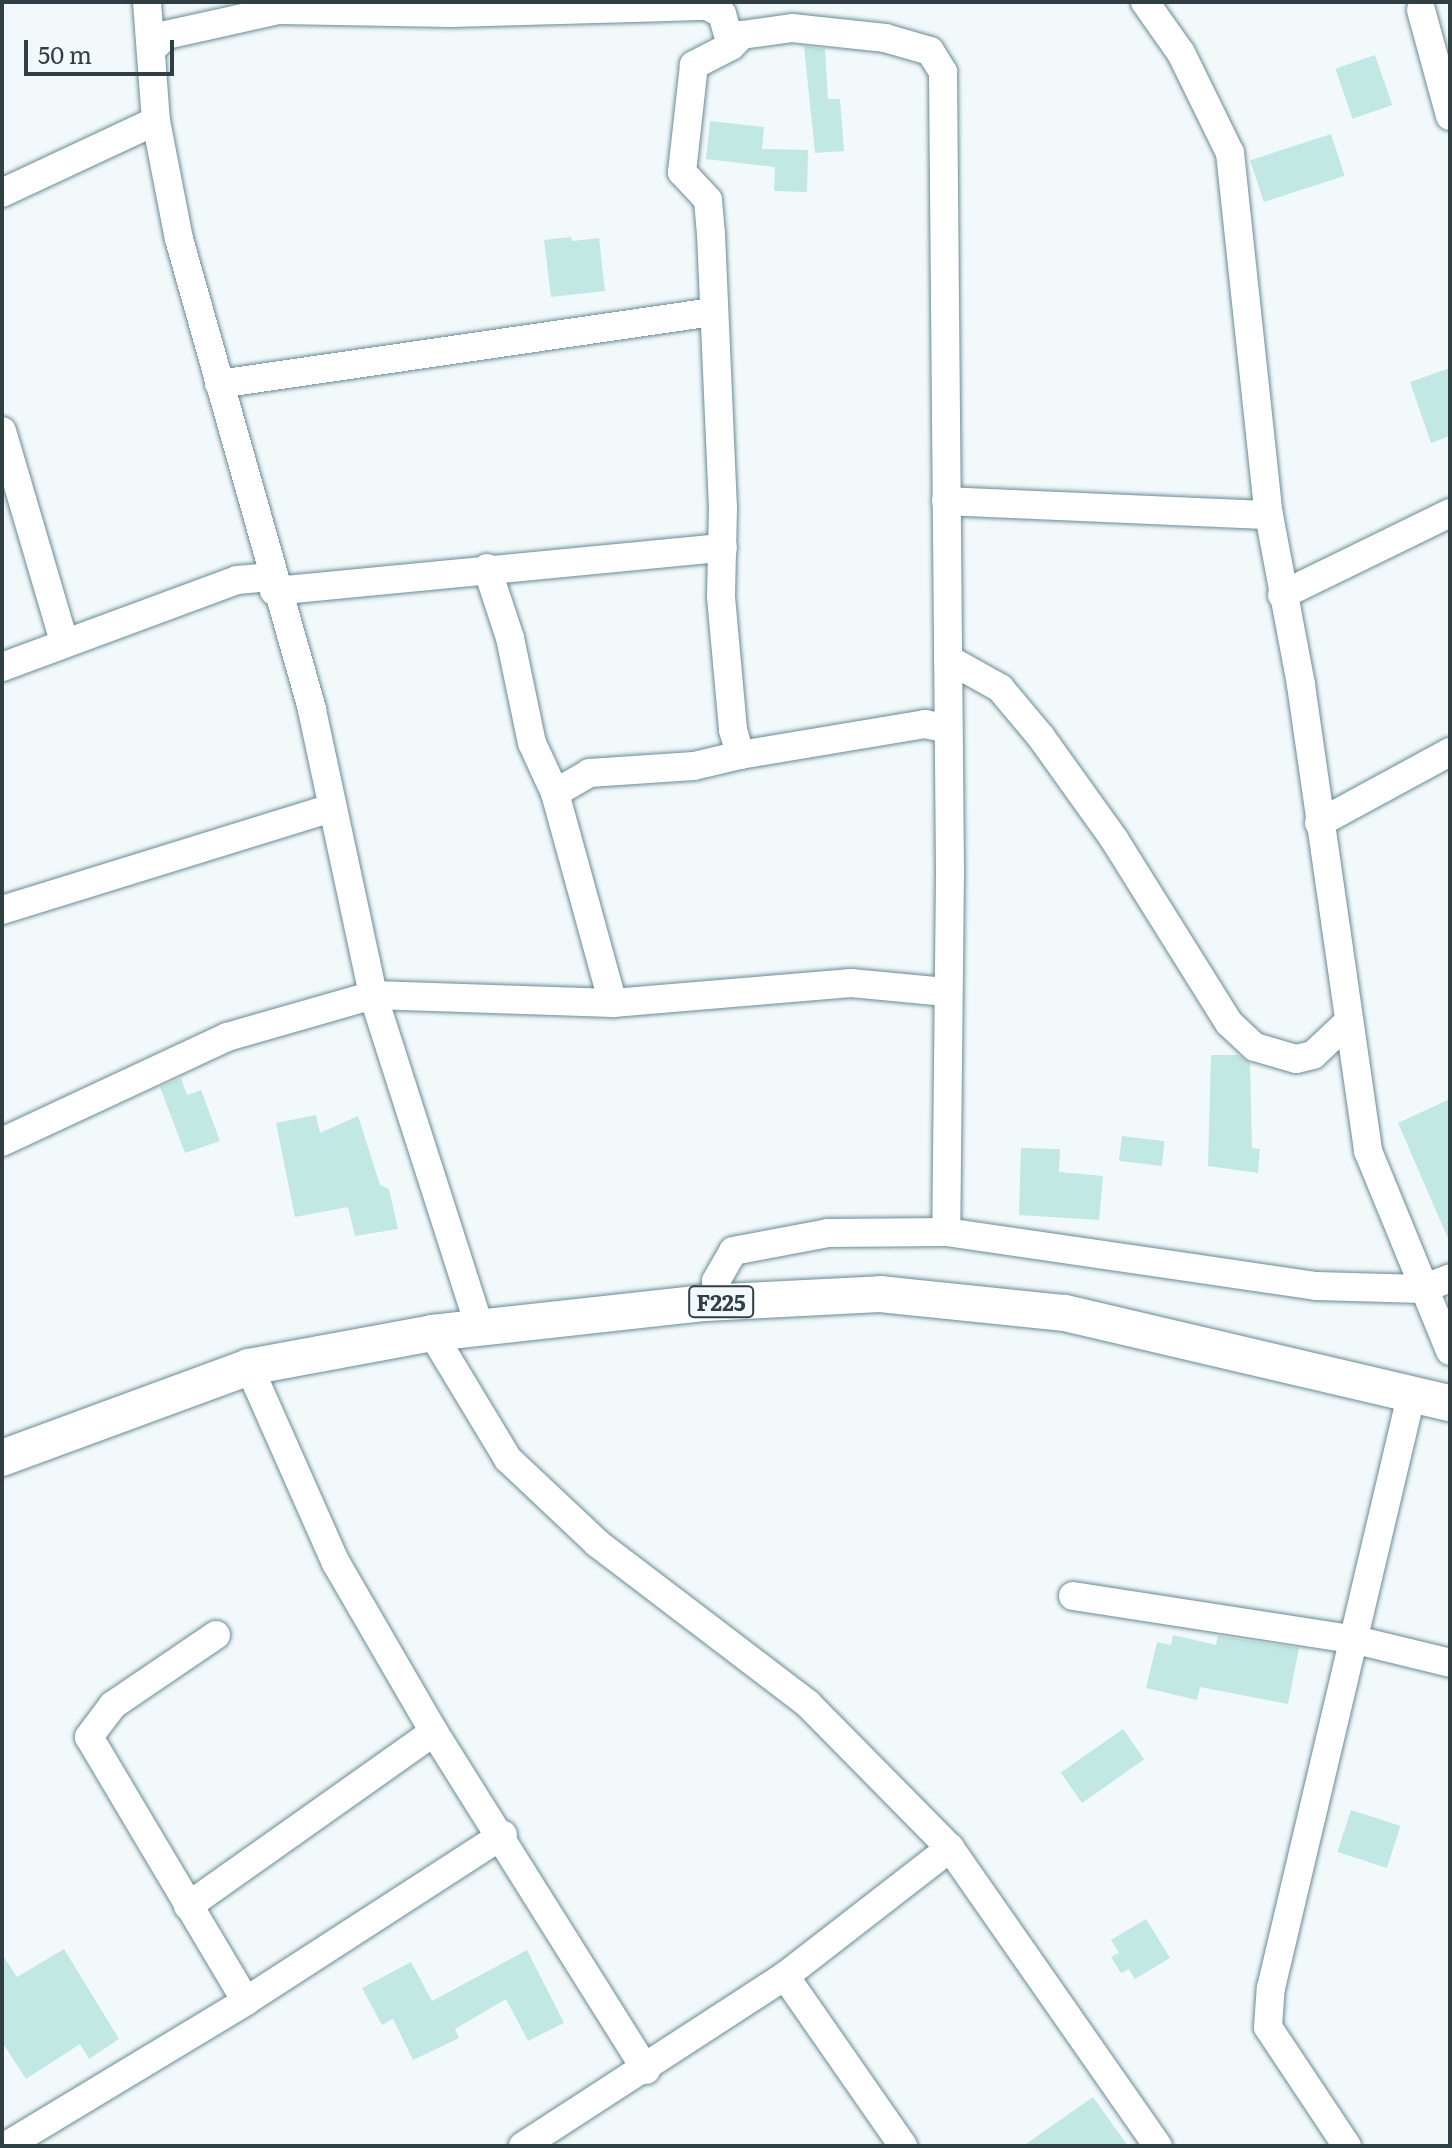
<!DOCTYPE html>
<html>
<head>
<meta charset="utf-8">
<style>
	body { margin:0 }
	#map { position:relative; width:1452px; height:2148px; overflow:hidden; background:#f2f9fb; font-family:Literata,serif }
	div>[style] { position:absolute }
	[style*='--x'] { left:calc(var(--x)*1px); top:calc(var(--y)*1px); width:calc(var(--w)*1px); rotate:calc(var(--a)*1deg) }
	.building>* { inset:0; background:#c1e8e3; transform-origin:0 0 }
	.roads { filter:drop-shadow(0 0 2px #698b95) drop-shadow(0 0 2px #698b95) }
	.minor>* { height:28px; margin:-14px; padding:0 14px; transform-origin:14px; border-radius:14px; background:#fff }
	.major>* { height:36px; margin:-18px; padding:0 18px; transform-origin:18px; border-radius:18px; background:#fff }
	span { translate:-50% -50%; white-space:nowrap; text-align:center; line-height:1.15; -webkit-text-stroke:7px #f2f9fb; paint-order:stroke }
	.shield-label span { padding:2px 6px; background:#f2f9fb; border:2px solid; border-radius:6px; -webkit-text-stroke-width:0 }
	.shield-label { font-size:22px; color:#303f43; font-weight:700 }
	.frame { position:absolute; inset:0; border:4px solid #303f43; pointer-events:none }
	.scale { position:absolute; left:24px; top:40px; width:150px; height:36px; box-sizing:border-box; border:4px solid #303f43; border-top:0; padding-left:10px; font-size:24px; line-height:28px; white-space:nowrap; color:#303f43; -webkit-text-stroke:6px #f2f9fb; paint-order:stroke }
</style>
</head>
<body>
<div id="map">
	<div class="building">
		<i style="clip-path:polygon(804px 46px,825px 49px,828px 99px,840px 99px,844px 151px,815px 153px)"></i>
		<i style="left:1375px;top:55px;width:53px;height:42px;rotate:71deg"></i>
		<i style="clip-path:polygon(710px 121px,764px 127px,762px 149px,808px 150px,807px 192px,774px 191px,775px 167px,706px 159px)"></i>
		<i style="left:1331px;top:134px;width:44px;height:85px;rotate:72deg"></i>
		<i style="clip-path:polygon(571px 237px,572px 241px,599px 238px,605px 291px,551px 297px,544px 240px)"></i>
		<i style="clip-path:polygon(1450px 368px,1450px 436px,1431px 443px,1410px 382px)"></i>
		<i style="clip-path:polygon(1211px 1055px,1238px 1055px,1250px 1063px,1252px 1148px,1260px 1149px,1258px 1173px,1208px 1166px)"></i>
		<i style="clip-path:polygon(181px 1078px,187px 1095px,201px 1090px,220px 1141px,185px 1153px,160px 1087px)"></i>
		<i style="clip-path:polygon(1450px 1099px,1450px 1243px,1398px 1123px)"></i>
		<i style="clip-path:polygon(316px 1115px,320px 1133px,358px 1116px,380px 1185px,389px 1189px,398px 1229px,355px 1236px,348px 1207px,295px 1217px,276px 1123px)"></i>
		<i style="left:1122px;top:1136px;width:43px;height:25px;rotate:7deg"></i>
		<i style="clip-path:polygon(1021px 1148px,1060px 1149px,1059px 1172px,1103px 1176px,1099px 1220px,1019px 1215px)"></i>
		<i style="clip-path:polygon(1173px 1635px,1216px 1645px,1218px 1636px,1299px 1648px,1288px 1704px,1200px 1687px,1197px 1700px,1146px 1688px,1157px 1642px,1171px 1645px)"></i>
		<i style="left:1123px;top:1729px;width:37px;height:76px;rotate:55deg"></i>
		<i style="left:1351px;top:1810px;width:52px;height:44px;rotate:18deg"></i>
		<i style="clip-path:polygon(1146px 1919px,1170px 1958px,1135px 1979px,1129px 1969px,1121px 1973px,1111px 1957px,1119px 1953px,1111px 1940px)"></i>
		<i style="clip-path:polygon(64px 1949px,119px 2039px,89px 2059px,80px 2044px,26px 2079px,2px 2042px,2px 1954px,17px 1977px)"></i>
		<i style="clip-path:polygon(527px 1950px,564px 2023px,528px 2041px,506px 1999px,455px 2029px,459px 2038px,413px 2060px,393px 2019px,382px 2025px,362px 1988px,411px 1962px,432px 2001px)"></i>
		<i style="clip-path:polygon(1093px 2097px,1128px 2146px,1023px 2146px)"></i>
	</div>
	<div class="roads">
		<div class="minor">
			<i style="--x:147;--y:2;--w:119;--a:85.7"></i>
			<i style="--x:156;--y:121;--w:120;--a:79"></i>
			<i style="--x:179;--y:239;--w:489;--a:74.2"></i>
			<i style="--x:312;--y:710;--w:291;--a:77.9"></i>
			<i style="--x:373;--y:995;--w:347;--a:72.2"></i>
			<i style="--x:1145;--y:2;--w:62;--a:54.8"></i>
			<i style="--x:1181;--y:53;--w:111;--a:63.9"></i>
			<i style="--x:1230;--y:153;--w:364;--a:83.9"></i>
			<i style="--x:1269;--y:515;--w:173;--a:79.3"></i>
			<i style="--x:1301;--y:685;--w:471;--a:81.8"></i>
			<i style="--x:1368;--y:1151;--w:216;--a:67.7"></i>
			<i style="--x:1421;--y:10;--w:110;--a:74.7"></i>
			<i style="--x:731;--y:46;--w:16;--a:-45"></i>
			<i style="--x:742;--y:35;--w:50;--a:-8"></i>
			<i style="--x:792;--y:28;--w:94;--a:6.1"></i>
			<i style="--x:885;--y:38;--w:47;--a:16.1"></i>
			<i style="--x:930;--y:51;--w:25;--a:58"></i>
			<i style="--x:943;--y:72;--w:800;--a:89.5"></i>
			<i style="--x:950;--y:872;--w:360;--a:90.6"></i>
			<i style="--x:151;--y:50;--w:21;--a:-45"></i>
			<i style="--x:166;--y:35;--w:116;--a:-12.5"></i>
			<i style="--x:279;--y:10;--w:172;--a:1"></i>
			<i style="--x:451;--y:13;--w:256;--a:-1.6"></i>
			<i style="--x:707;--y:6;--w:17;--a:28"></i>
			<i style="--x:722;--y:14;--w:33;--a:74"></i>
			<i style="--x:731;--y:46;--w:42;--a:152.8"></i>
			<i style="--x:694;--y:65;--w:108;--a:96.4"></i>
			<i style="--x:682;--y:172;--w:38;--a:47"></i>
			<i style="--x:708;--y:200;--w:34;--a:85"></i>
			<i style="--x:711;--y:234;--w:274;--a:87.5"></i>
			<i style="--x:723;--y:508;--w:89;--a:91.3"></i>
			<i style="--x:721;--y:597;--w:134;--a:84.8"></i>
			<i style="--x:733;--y:730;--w:26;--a:74"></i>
			<i style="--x:740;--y:755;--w:188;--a:-9.5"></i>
			<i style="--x:925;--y:724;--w:24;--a:12"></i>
			<i style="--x:2;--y:193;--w:170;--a:-25.1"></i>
			<i style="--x:219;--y:384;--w:498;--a:-8.3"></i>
			<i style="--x:2;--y:431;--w:213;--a:73.6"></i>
			<i style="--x:62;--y:635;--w:9;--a:41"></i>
			<i style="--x:946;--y:501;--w:323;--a:2.5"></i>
			<i style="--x:487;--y:568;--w:74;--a:71.8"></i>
			<i style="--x:510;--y:638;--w:107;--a:78.2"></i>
			<i style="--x:532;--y:743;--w:55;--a:65.3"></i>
			<i style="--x:555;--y:793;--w:218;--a:74.6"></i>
			<i style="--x:274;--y:591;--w:451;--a:-5.5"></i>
			<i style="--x:1282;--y:595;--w:187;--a:-26"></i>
			<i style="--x:948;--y:659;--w:60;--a:29.1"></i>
			<i style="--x:1000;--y:688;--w:64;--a:50.1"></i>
			<i style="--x:1041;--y:737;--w:125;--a:54.4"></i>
			<i style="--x:1114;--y:839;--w:217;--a:58"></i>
			<i style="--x:1229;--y:1023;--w:35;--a:43"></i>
			<i style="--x:1255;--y:1047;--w:43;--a:16.3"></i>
			<i style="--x:1296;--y:1059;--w:17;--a:-13"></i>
			<i style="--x:1313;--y:1055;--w:48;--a:-43.3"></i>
			<i style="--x:2;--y:667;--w:251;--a:-20.3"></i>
			<i style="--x:237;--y:580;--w:33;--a:-5"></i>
			<i style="--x:555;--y:793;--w:39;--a:-30"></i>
			<i style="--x:589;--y:773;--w:105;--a:-3.8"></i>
			<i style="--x:694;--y:766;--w:47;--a:-13.4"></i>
			<i style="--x:1319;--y:823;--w:149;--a:-28.5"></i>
			<i style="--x:2;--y:910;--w:344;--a:-17.2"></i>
			<i style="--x:2;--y:1142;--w:248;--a:-25"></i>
			<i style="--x:227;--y:1037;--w:152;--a:-16"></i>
			<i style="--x:373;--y:995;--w:240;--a:1.9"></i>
			<i style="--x:613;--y:1003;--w:239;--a:-4.8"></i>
			<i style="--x:851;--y:983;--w:95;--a:5.4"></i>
			<i style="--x:719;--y:1302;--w:21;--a:-98"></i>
			<i style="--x:716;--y:1281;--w:34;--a:-60"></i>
			<i style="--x:733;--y:1251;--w:97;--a:-10.7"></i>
			<i style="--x:828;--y:1233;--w:118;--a:-0.5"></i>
			<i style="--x:946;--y:1232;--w:374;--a:8.3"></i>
			<i style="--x:1316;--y:1286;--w:106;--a:1.6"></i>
			<i style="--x:1422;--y:1289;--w:30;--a:-21"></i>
			<i style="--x:432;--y:1333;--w:147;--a:58.9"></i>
			<i style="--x:508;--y:1459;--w:122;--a:43.3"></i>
			<i style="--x:597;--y:1543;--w:265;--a:37.3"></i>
			<i style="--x:808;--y:1704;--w:202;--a:45.4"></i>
			<i style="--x:950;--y:1848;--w:363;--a:55.1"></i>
			<i style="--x:249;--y:1367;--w:214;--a:66.1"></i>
			<i style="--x:336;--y:1563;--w:195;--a:59.9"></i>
			<i style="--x:434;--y:1732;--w:399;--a:57.9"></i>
			<i style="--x:1073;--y:1596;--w:286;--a:8.8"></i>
			<i style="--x:1356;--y:1640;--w:97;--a:13.7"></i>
			<i style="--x:216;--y:1635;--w:125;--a:145.8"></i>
			<i style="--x:113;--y:1705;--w:40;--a:127"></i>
			<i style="--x:89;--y:1737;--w:307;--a:59.3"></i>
			<i style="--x:188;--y:1906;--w:301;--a:-35.3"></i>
			<i style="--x:785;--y:1976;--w:207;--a:55.2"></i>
			<i style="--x:6;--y:2146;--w:280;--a:-31.1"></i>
			<i style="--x:246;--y:2001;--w:306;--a:-32.9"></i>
			<i style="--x:523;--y:2146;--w:312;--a:-33"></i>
			<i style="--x:785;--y:1976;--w:209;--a:-37.8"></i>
			<i style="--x:1347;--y:2146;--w:143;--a:-123.6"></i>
			<i style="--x:1268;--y:2027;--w:39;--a:-86"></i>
			<i style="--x:1271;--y:1988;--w:612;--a:-76.69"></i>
		</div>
		<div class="major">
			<i style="--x:2;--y:1458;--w:263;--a:-20.2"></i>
			<i style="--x:249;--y:1367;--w:186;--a:-10.5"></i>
			<i style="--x:432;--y:1333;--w:275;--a:-6.3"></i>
			<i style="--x:705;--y:1303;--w:175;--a:-2.9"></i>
			<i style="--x:880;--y:1294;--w:186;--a:5.9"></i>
			<i style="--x:1065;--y:1313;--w:395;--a:13.2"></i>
		</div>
	</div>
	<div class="shield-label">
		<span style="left:721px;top:1302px">F225</span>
	</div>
	<div class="frame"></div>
	<div class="scale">50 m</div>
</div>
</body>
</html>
